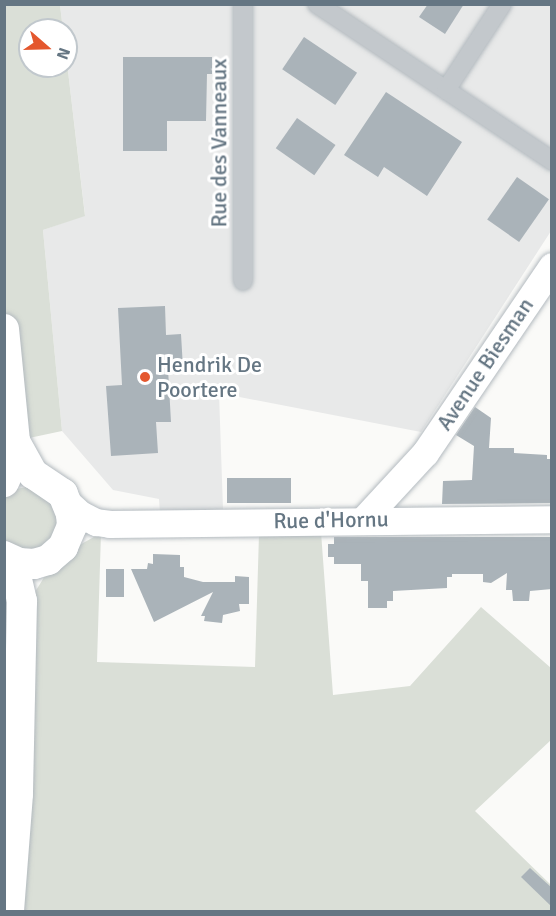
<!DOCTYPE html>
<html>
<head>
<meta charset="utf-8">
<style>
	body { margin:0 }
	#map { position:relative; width:556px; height:916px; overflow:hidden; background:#fafaf8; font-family:Signika,sans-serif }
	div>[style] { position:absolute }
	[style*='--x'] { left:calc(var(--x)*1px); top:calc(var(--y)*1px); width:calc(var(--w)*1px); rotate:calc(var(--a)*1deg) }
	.built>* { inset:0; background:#e8e9e9 }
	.green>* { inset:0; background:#dadfd7 }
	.building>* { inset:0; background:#aab3b9; transform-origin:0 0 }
	.roads { filter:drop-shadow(0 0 2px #b3babf) drop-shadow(0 0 2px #b3babf) }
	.street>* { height:18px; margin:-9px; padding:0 9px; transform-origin:9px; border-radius:9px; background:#c3c8cc }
	.secondary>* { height:27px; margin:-13.5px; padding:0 13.5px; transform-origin:13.5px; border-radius:13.5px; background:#fff }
	.primary>* { height:30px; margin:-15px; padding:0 15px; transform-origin:15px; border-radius:15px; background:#fff }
	.dots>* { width:16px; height:16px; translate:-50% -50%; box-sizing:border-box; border:3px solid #fff; border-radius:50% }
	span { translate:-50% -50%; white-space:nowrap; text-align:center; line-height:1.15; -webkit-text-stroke:6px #fff; paint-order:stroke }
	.street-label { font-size:22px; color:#657683 }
	.poi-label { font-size:22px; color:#657683 }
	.left { translate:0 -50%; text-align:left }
	.frame { position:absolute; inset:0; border:6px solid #657683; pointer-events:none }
	.north { position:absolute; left:18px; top:18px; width:60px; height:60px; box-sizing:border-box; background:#fff; border:2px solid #c1c8cd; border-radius:50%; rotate:110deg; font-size:16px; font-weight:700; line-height:24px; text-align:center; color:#657683 }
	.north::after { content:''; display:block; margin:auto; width:21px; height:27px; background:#e4572e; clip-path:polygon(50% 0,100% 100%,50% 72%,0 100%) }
</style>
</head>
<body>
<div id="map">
	<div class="built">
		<i style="clip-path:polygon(60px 5px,551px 5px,551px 231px,421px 432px,219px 393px,223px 509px,160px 513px,159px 499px,113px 490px,62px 431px,43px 230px,85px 215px,66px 54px,66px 30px,63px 30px)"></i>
	</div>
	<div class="green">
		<i style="clip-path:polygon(4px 5px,60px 5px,63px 30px,30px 30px,30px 66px,66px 66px,66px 54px,85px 216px,43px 230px,62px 431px,15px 441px,4px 328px)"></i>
		<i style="clip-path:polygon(27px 487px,47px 493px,61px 520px,47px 547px,27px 553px,4px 543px,4px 497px,16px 489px)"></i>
		<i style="clip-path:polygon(321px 532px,333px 695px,410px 686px,481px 607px,551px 668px,551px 740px,475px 811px,551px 885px,551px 911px,15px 912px,35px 592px,48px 571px,76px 547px,101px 533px,97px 662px,255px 667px,259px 534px)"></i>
	</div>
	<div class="building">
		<i style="clip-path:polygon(428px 4px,464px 4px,445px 34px,419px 17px)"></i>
		<i style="left:304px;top:37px;width:64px;height:39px;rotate:34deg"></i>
		<i style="clip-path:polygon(123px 57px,212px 57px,212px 74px,207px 74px,206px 121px,167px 121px,167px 151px,123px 151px)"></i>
		<i style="clip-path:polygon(386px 92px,462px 142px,427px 196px,384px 167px,378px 177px,344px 155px)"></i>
		<i style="left:297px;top:118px;width:47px;height:37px;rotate:35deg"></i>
		<i style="left:517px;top:177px;width:39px;height:52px;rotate:35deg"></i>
		<i style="clip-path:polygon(165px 306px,166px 335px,181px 334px,183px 368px,168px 369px,171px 422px,156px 422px,158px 453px,111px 456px,106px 386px,122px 385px,118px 308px)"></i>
		<i style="clip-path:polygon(475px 407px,491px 418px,489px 448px,514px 448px,514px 453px,547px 455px,547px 459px,552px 459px,552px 503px,442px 504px,443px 481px,472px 480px,474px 446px,456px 435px)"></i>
		<i style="left:227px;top:478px;width:64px;height:25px"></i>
		<i style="clip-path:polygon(334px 537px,552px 537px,552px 589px,530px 591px,529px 601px,513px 601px,512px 590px,506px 590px,507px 573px,491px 583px,483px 582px,483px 574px,452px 574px,452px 577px,447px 577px,447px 588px,393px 591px,393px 601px,387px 601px,387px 608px,368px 608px,368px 581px,361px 581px,361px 564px,334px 564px,334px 557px,328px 557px,328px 544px,334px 544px)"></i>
		<i style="clip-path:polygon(153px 554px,180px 555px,180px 567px,184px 567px,184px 577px,203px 582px,235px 582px,235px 576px,249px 577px,249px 604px,239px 604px,240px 611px,223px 615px,222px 623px,204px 621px,205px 616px,201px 616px,213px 592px,154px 622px,131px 569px,147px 569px,148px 563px,153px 564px)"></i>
		<i style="left:106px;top:569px;width:18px;height:28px"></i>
		<i style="clip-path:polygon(530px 868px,552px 888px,552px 907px,521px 877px)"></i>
	</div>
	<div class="roads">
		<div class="street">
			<i style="--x:317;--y:4;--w:283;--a:33.7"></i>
			<i style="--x:446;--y:90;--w:103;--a:-56.9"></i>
			<i style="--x:243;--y:281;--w:277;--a:-90"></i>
		</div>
		<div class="secondary">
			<i style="--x:68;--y:503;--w:16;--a:43"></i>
			<i style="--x:80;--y:514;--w:18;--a:27"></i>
			<i style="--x:96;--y:522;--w:14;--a:8"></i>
			<i style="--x:110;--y:524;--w:442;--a:-0.6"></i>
			<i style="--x:364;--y:519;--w:90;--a:-47.3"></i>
			<i style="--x:425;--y:453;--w:226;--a:-55.8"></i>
		</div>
		<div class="primary">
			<i style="--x:4;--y:329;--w:113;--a:84.4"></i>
			<i style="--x:15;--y:441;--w:22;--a:95"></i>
			<i style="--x:13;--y:463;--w:21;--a:115"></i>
			<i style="--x:4;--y:556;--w:17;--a:25"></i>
			<i style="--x:19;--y:563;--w:15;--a:4"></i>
			<i style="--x:34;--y:564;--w:15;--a:-16"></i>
			<i style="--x:48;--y:560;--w:20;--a:-41"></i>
			<i style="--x:63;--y:547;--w:23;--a:-67"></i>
			<i style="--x:72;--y:526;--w:12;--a:-95"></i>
			<i style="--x:71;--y:514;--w:22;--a:-112"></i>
			<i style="--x:63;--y:494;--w:36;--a:-146"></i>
			<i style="--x:33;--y:474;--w:38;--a:-119"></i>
			<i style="--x:5;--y:557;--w:21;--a:59"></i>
			<i style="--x:16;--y:575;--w:27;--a:77"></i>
			<i style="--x:22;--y:601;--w:193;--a:91.2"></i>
			<i style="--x:18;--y:794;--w:118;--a:94.4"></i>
		</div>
	</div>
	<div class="dots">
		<i style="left:145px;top:377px;background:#e4572e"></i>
	</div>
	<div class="street-label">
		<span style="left:219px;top:143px;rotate:-90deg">Rue des Vanneaux</span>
		<span style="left:485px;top:364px;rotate:-56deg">Avenue Biesman</span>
		<span style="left:331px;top:520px;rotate:-1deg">Rue d'Hornu</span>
	</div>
	<div class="poi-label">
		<span class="left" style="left:157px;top:377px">Hendrik De<br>Poortere</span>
	</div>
	<div class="frame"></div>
	<div class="north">N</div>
</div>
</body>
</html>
